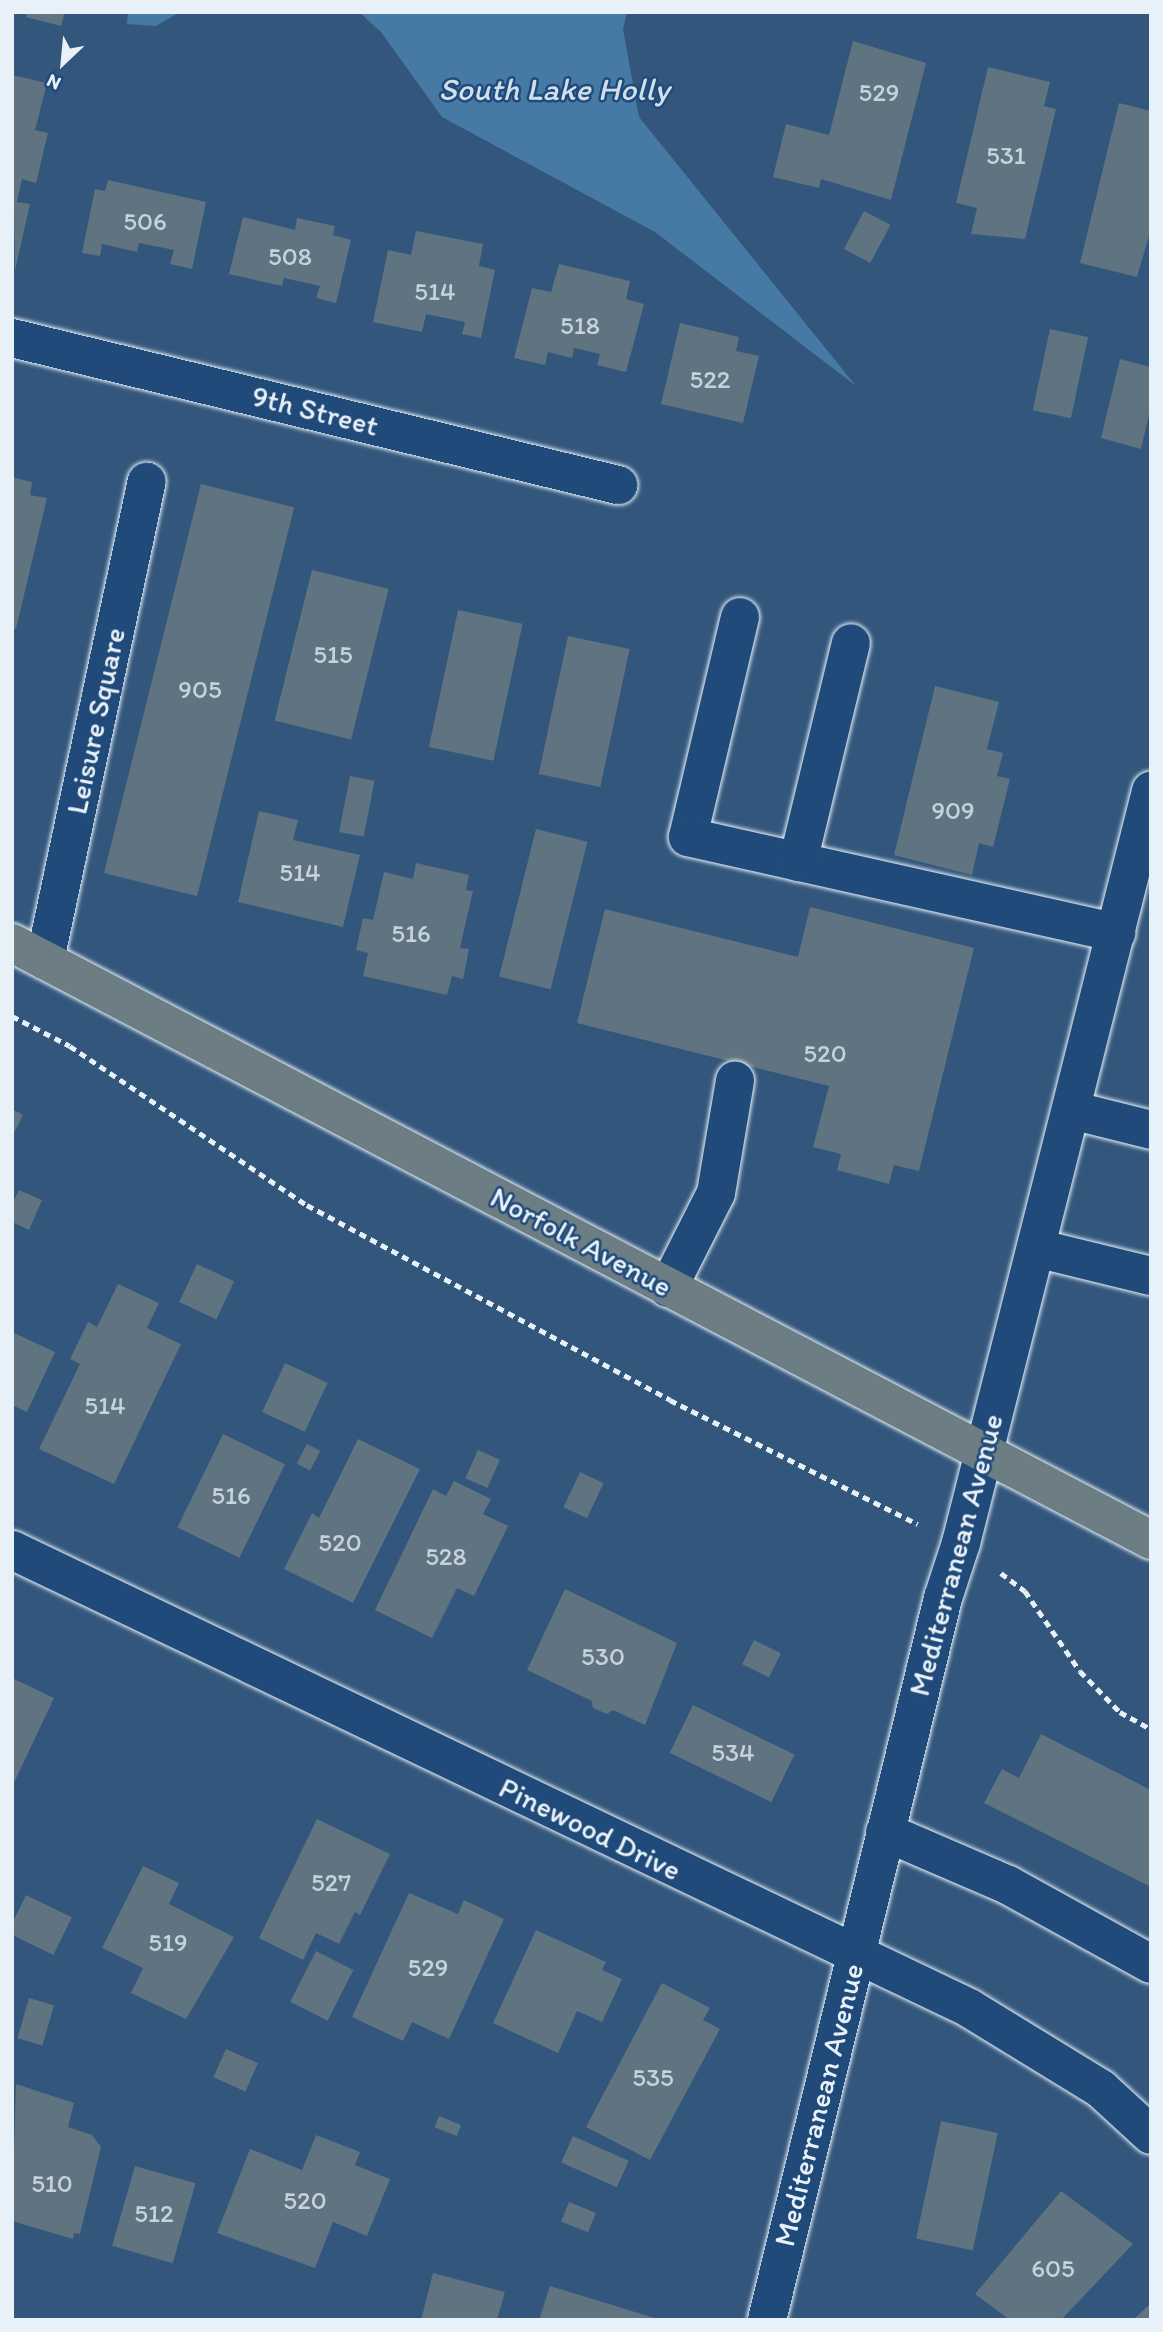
<!DOCTYPE html>
<html>
<head>
<meta charset="utf-8">
<style>
	body { margin:0 }
	#map { position:relative; width:1163px; height:2332px; overflow:hidden; background:#32567c; font-family:Itim,sans-serif }
	div>[style] { position:absolute }
	[style*='--x'] { left:calc(var(--x)*1px); top:calc(var(--y)*1px); width:calc(var(--w)*1px); rotate:calc(var(--a)*1deg) }
	.water>* { inset:0; background:#4679a3 }
	.building>* { inset:0; background:#607381; transform-origin:0 0 }
	.path>* { height:4.5px; margin-top:-2.25px; transform-origin:0; background:repeating-linear-gradient(90deg,#e8f1f8 0 7px,transparent 0 12px) }
	.roads { filter:drop-shadow(0 0 2px #e8f1f8) drop-shadow(0 0 2px #e8f1f8) }
	.minor>* { height:38px; margin:-19px; padding:0 19px; transform-origin:19px; border-radius:19px; background:#1f4a7a }
	.major>* { height:38px; margin:-19px; padding:0 19px; transform-origin:19px; border-radius:19px; background:#6c7e84 }
	span { translate:-50% -50%; white-space:nowrap; text-align:center; line-height:1.15; -webkit-text-stroke:5px #1f4a7a; paint-order:stroke }
	.number-label { font-size:26px; color:#c6d2da }
	.number-label span { -webkit-text-stroke-width:0 }
	.street-label { font-size:30px; color:#e8f1f8 }
	.water-label { font-size:32px; color:#d0dfeb; font-style:italic }
	.frame { position:absolute; inset:0; border:14px solid #e8f1f8; pointer-events:none }
	.north { position:absolute; left:28px; top:28px; width:70px; height:70px; -webkit-text-stroke:5px #1f4a7a; paint-order:stroke; rotate:206deg; font-size:19px; font-weight:700; line-height:28px; text-align:center; color:#e8f1f8 }
	.north::after { content:''; display:block; margin:auto; width:24px; height:32px; background:#e8f1f8; clip-path:polygon(50% 0,100% 100%,50% 72%,0 100%) }
</style>
</head>
<body>
<div id="map">
	<div class="water">
		<i style="clip-path:polygon(128px 12px,180px 12px,156px 26px,127px 24px)"></i>
		<i style="clip-path:polygon(359px 12px,627px 12px,623px 29px,639px 117px,856px 386px,655px 232px,442px 117px,381px 32px)"></i>
	</div>
	<div class="building">
		<i style="clip-path:polygon(27px 12px,65px 12px,61px 26px,26px 17px)"></i>
		<i style="clip-path:polygon(853px 41px,926px 63px,891px 200px,821px 179px,819px 188px,773px 177px,786px 124px,829px 135px)"></i>
		<i style="clip-path:polygon(988px 67px,1050px 82px,1044px 106px,1056px 109px,1025px 239px,971px 234px,977px 208px,956px 203px)"></i>
		<i style="clip-path:polygon(12px 75px,47px 83px,35px 130px,48px 133px,36px 183px,22px 179px,17px 202px,30px 204px,15px 271px)"></i>
		<i style="clip-path:polygon(1119px 103px,1151px 111px,1151px 229px,1137px 277px,1080px 263px)"></i>
		<i style="clip-path:polygon(108px 180px,206px 202px,192px 269px,170px 264px,174px 250px,139px 243px,137px 252px,102px 244px,100px 256px,82px 253px,95px 189px,105px 191px)"></i>
		<i style="left:864px;top:211px;width:30px;height:43px;rotate:28deg"></i>
		<i style="clip-path:polygon(243px 217px,295px 230px,297px 218px,335px 226px,333px 235px,351px 240px,336px 303px,316px 298px,320px 286px,284px 278px,282px 286px,229px 274px)"></i>
		<i style="clip-path:polygon(416px 231px,483px 244px,479px 266px,495px 270px,481px 338px,462px 334px,465px 322px,426px 314px,422px 332px,373px 322px,388px 250px,411px 255px)"></i>
		<i style="clip-path:polygon(559px 264px,630px 281px,626px 299px,644px 304px,626px 372px,597px 365px,600px 354px,574px 348px,572px 358px,548px 352px,545px 365px,514px 358px,532px 288px,551px 292px)"></i>
		<i style="clip-path:polygon(680px 323px,739px 337px,736px 351px,759px 356px,743px 423px,661px 404px)"></i>
		<i style="left:1050px;top:329px;width:39px;height:83px;rotate:12deg"></i>
		<i style="clip-path:polygon(1120px 359px,1151px 367px,1151px 406px,1141px 449px,1101px 438px)"></i>
		<i style="clip-path:polygon(12px 477px,32px 482px,30px 495px,47px 498px,16px 629px,12px 628px)"></i>
		<i style="left:201px;top:484px;width:96px;height:401px;rotate:14deg"></i>
		<i style="left:312px;top:570px;width:79px;height:155px;rotate:14deg"></i>
		<i style="left:458px;top:610px;width:66px;height:140px;rotate:12deg"></i>
		<i style="left:568px;top:636px;width:63px;height:141px;rotate:12deg"></i>
		<i style="clip-path:polygon(935px 686px,999px 702px,987px 749px,1003px 753px,997px 776px,1010px 779px,993px 847px,979px 843px,972px 875px,894px 855px)"></i>
		<i style="left:350px;top:776px;width:25px;height:57px;rotate:11deg"></i>
		<i style="clip-path:polygon(259px 811px,298px 820px,293px 840px,360px 855px,343px 927px,238px 902px)"></i>
		<i style="left:536px;top:829px;width:53px;height:152px;rotate:14deg"></i>
		<i style="clip-path:polygon(416px 863px,469px 875px,466px 890px,473px 891px,460px 948px,469px 949px,463px 979px,452px 976px,447px 995px,363px 976px,368px 953px,356px 950px,363px 918px,373px 920px,384px 872px,413px 879px)"></i>
		<i style="clip-path:polygon(810px 907px,974px 948px,919px 1171px,894px 1165px,889px 1184px,837px 1170px,841px 1154px,813px 1147px,829px 1086px,577px 1023px,605px 909px,798px 957px)"></i>
		<i style="clip-path:polygon(12px 1109px,23px 1115px,12px 1137px)"></i>
		<i style="clip-path:polygon(19px 1190px,42px 1200px,29px 1230px,12px 1222px,12px 1204px)"></i>
		<i style="left:197px;top:1264px;width:41px;height:42px;rotate:25deg"></i>
		<i style="clip-path:polygon(118px 1284px,159px 1303px,147px 1328px,181px 1344px,114px 1484px,39px 1449px,80px 1364px,70px 1359px,88px 1322px,97px 1327px)"></i>
		<i style="clip-path:polygon(12px 1332px,55px 1352px,27px 1412px,12px 1405px)"></i>
		<i style="left:285px;top:1363px;width:47px;height:54px;rotate:25deg"></i>
		<i style="left:223px;top:1434px;width:69px;height:104px;rotate:26deg"></i>
		<i style="clip-path:polygon(358px 1439px,420px 1469px,353px 1603px,284px 1569px,312px 1513px,319px 1518px)"></i>
		<i style="left:307px;top:1444px;width:15px;height:22px;rotate:28deg"></i>
		<i style="left:478px;top:1450px;width:24px;height:31px;rotate:24deg"></i>
		<i style="left:580px;top:1472px;width:26px;height:39px;rotate:25deg"></i>
		<i style="clip-path:polygon(454px 1481px,491px 1499px,483px 1514px,508px 1526px,474px 1596px,457px 1588px,432px 1638px,375px 1610px,433px 1489px,446px 1496px)"></i>
		<i style="clip-path:polygon(565px 1589px,677px 1643px,645px 1725px,613px 1710px,607px 1714px,593px 1708px,592px 1701px,527px 1670px)"></i>
		<i style="left:754px;top:1640px;width:30px;height:27px;rotate:26deg"></i>
		<i style="clip-path:polygon(12px 1678px,54px 1698px,12px 1787px)"></i>
		<i style="left:693px;top:1705px;width:113px;height:53px;rotate:26deg"></i>
		<i style="clip-path:polygon(1041px 1734px,1151px 1790px,1151px 1887px,984px 1803px,1002px 1769px,1019px 1778px)"></i>
		<i style="clip-path:polygon(317px 1819px,390px 1854px,360px 1915px,355px 1912px,339px 1944px,316px 1933px,303px 1960px,259px 1938px)"></i>
		<i style="clip-path:polygon(143px 1866px,179px 1883px,169px 1904px,234px 1937px,186px 2019px,131px 1993px,143px 1968px,102px 1948px)"></i>
		<i style="clip-path:polygon(409px 1893px,458px 1914px,464px 1900px,504px 1919px,449px 2039px,412px 2022px,403px 2041px,352px 2017px)"></i>
		<i style="left:26px;top:1895px;width:51px;height:42px;rotate:26deg"></i>
		<i style="clip-path:polygon(536px 1930px,606px 1962px,602px 1970px,622px 1979px,602px 2022px,577px 2011px,558px 2053px,493px 2023px)"></i>
		<i style="left:316px;top:1951px;width:42px;height:57px;rotate:27deg"></i>
		<i style="clip-path:polygon(662px 1983px,710px 2008px,703px 2020px,720px 2029px,650px 2160px,586px 2127px)"></i>
		<i style="left:29px;top:1998px;width:26px;height:42px;rotate:16deg"></i>
		<i style="left:226px;top:2049px;width:35px;height:31px;rotate:24deg"></i>
		<i style="clip-path:polygon(16px 2084px,74px 2103px,68px 2127px,92px 2135px,101px 2147px,80px 2234px,74px 2233px,73px 2239px,12px 2221px)"></i>
		<i style="left:439px;top:2116px;width:24px;height:12px;rotate:22deg"></i>
		<i style="left:941px;top:2121px;width:58px;height:120px;rotate:12deg"></i>
		<i style="clip-path:polygon(316px 2135px,360px 2152px,355px 2165px,390px 2179px,367px 2236px,333px 2222px,315px 2268px,217px 2233px,250px 2149px,302px 2170px)"></i>
		<i style="left:573px;top:2136px;width:61px;height:29px;rotate:24deg"></i>
		<i style="left:135px;top:2166px;width:63px;height:83px;rotate:16deg"></i>
		<i style="clip-path:polygon(1061px 2191px,1133px 2244px,1061px 2320px,1010px 2320px,975px 2294px)"></i>
		<i style="left:569px;top:2202px;width:29px;height:21px;rotate:22deg"></i>
		<i style="clip-path:polygon(433px 2273px,505px 2292px,497px 2320px,421px 2320px)"></i>
		<i style="clip-path:polygon(550px 2286px,658px 2319px,658px 2320px,539px 2320px)"></i>
		<i style="clip-path:polygon(1151px 2303px,1151px 2320px,1133px 2320px)"></i>
	</div>
	<div class="path">
		<i style="--x:12;--y:1016;--w:65;--a:27.3"></i>
		<i style="--x:70;--y:1046;--w:285;--a:33.9"></i>
		<i style="--x:307;--y:1205;--w:412;--a:28.2"></i>
		<i style="--x:670;--y:1400;--w:277;--a:26.6"></i>
		<i style="--x:1001;--y:1573;--w:30;--a:37"></i>
		<i style="--x:1025;--y:1591;--w:97;--a:55.5"></i>
		<i style="--x:1080;--y:1671;--w:57;--a:45.7"></i>
		<i style="--x:1120;--y:1712;--w:35;--a:29"></i>
	</div>
	<div class="roads">
		<div class="minor">
			<i style="--x:12;--y:338;--w:624;--a:13.64"></i>
			<i style="--x:740;--y:617;--w:226;--a:103.3"></i>
			<i style="--x:688;--y:837;--w:439;--a:12.6"></i>
			<i style="--x:798;--y:862;--w:225;--a:-76.4"></i>
			<i style="--x:45;--y:960;--w:489;--a:-78"></i>
			<i style="--x:1071;--y:1110;--w:82;--a:14"></i>
			<i style="--x:1036;--y:1248;--w:118;--a:13.7"></i>
			<i style="--x:668;--y:1288;--w:106;--a:-63.2"></i>
			<i style="--x:716;--y:1193;--w:114;--a:-80.4"></i>
			<i style="--x:12;--y:1550;--w:1061;--a:25.57"></i>
			<i style="--x:969;--y:2008;--w:155;--a:31.5"></i>
			<i style="--x:1101;--y:2089;--w:68;--a:42.6"></i>
			<i style="--x:885;--y:1832;--w:134;--a:23.3"></i>
			<i style="--x:1008;--y:1885;--w:163;--a:28.9"></i>
			<i style="--x:767;--y:2320;--w:743;--a:-76.3"></i>
			<i style="--x:943;--y:1598;--w:58;--a:-71.9"></i>
			<i style="--x:961;--y:1543;--w:776;--a:-75.82"></i>
		</div>
		<div class="major">
			<i style="--x:12;--y:943;--w:1286;--a:27.66"></i>
		</div>
	</div>
	<div class="number-label">
		<span style="left:879px;top:93px">529</span>
		<span style="left:1006px;top:156px">531</span>
		<span style="left:145px;top:222px">506</span>
		<span style="left:290px;top:257px">508</span>
		<span style="left:435px;top:292px">514</span>
		<span style="left:580px;top:326px">518</span>
		<span style="left:710px;top:380px">522</span>
		<span style="left:333px;top:655px">515</span>
		<span style="left:200px;top:690px">905</span>
		<span style="left:953px;top:811px">909</span>
		<span style="left:300px;top:873px">514</span>
		<span style="left:411px;top:934px">516</span>
		<span style="left:825px;top:1054px">520</span>
		<span style="left:105px;top:1406px">514</span>
		<span style="left:231px;top:1496px">516</span>
		<span style="left:340px;top:1543px">520</span>
		<span style="left:446px;top:1557px">528</span>
		<span style="left:603px;top:1657px">530</span>
		<span style="left:733px;top:1753px">534</span>
		<span style="left:331px;top:1883px">527</span>
		<span style="left:168px;top:1943px">519</span>
		<span style="left:428px;top:1968px">529</span>
		<span style="left:653px;top:2078px">535</span>
		<span style="left:52px;top:2184px">510</span>
		<span style="left:305px;top:2201px">520</span>
		<span style="left:154px;top:2214px">512</span>
		<span style="left:1053px;top:2269px">605</span>
	</div>
	<div class="street-label">
		<span style="left:315px;top:411px;rotate:14deg">9th Street</span>
		<span style="left:96px;top:721px;rotate:-78deg">Leisure Square</span>
		<span style="left:581px;top:1242px;rotate:28deg">Norfolk Avenue</span>
		<span style="left:956px;top:1555px;rotate:-75deg">Mediterranean Avenue</span>
		<span style="left:590px;top:1829px;rotate:26deg">Pinewood Drive</span>
		<span style="left:819px;top:2105px;rotate:-76deg">Mediterranean Avenue</span>
	</div>
	<div class="water-label">
		<span style="left:554px;top:89px">South Lake Holly</span>
	</div>
	<div class="frame"></div>
	<div class="north">N</div>
</div>
</body>
</html>
